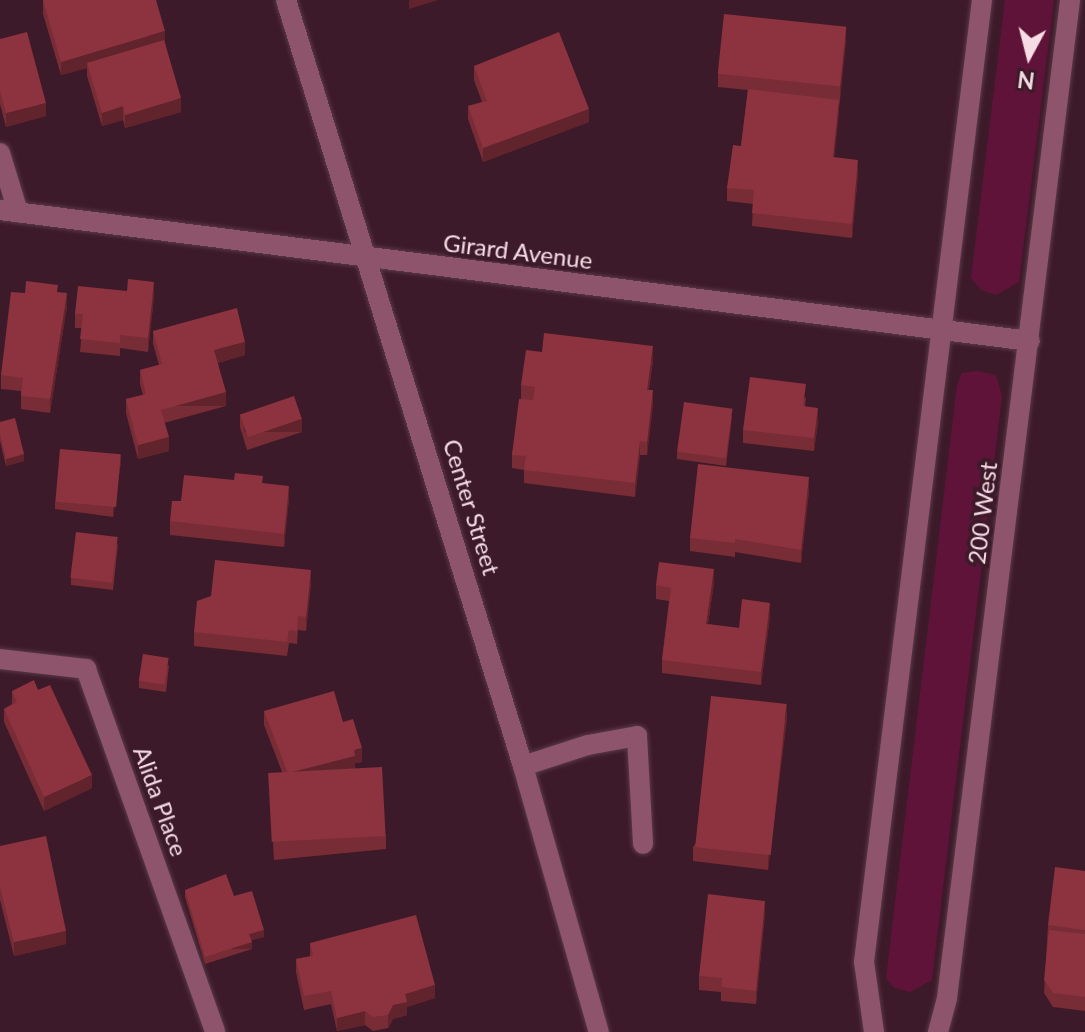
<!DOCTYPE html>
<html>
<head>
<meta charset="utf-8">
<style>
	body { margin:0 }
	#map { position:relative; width:1085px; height:1032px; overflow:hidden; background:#3d1a29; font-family:Lato,sans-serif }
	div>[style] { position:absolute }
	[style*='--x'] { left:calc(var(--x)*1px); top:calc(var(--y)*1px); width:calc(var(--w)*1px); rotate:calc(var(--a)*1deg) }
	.green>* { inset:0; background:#601339 }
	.roads { filter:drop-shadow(0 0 2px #5a3947) drop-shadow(0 0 2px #5a3947) }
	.lane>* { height:20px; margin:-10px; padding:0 10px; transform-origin:10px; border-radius:10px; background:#8e546b }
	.street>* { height:20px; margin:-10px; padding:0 10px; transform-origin:10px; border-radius:10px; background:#8e546b }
	.wall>* { inset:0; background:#782c36 }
	.shaded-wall>* { inset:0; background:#62242c; transform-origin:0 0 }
	.building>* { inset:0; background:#8c333f; transform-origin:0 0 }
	span { translate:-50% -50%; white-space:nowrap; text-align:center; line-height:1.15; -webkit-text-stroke:8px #3d1a29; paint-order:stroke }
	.street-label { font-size:24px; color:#f5dce5 }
	.north { position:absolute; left:989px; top:16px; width:80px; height:80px; -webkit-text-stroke:6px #3d1a29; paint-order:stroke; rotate:187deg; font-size:22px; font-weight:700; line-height:32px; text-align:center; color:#f5dce5 }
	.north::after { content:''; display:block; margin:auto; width:28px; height:36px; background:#f5dce5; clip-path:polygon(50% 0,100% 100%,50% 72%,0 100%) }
</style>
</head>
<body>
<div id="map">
	<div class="green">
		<i style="clip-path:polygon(1005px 0,1054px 0,1019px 282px,996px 295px,981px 290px,971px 278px)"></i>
		<i style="clip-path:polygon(977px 371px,996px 375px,1002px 396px,932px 980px,910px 992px,894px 988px,886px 978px,957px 385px,962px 373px)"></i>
	</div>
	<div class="roads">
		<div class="lane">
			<i style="--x:0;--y:153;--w:62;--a:73"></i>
			<i style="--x:0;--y:659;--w:87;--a:6.6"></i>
			<i style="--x:86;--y:669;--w:385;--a:70.4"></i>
			<i style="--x:523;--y:766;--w:68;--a:-17.9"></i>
			<i style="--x:588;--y:745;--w:50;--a:-10.4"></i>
			<i style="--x:637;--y:736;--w:108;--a:86.8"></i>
		</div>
		<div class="street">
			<i style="--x:286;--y:0;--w:802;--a:72.81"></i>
			<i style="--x:523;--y:766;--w:277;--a:74.1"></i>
			<i style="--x:0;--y:210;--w:1038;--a:7.25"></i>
			<i style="--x:874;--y:1032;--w:71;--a:-98.1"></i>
			<i style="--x:864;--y:962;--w:969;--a:-83.01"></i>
			<i style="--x:938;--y:1032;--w:35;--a:-75"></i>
			<i style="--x:947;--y:998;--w:1006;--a:-82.97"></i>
		</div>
	</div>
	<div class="wall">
		<i style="clip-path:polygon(43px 0,165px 42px,181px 112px,125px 128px,123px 120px,102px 126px,87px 76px,87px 68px,61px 75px,43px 14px)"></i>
		<i style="clip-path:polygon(0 39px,46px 116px,6px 127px,0 104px)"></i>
		<i style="clip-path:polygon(846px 40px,834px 157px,858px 174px,852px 238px,752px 226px,753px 204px,727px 201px,727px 188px,741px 146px,748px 90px,718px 87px,718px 74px)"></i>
		<i style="clip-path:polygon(474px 66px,589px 122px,483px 162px,468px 119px,468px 106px,482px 102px,474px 80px)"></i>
		<i style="clip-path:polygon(58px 292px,67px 306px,50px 413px,21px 409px,21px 391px,1px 389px,1px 375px,25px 293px)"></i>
		<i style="clip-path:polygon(154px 296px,148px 352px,120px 348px,120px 356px,80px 352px,82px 328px,75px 328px,75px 314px)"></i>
		<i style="clip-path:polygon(153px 331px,245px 355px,218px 363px,226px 406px,164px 423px,169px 451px,138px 459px,126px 413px,126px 399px,143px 395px,140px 384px,140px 370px,159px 365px,153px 344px)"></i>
		<i style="clip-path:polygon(542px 352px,653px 360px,649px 390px,653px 404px,647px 455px,640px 455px,635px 497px,524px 483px,524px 470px,512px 468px,512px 455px,521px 398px,521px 385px)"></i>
		<i style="clip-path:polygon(806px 397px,805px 407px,818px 422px,814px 451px,743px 443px,743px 430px)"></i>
		<i style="clip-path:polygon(240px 414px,302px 432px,247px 450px,240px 427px)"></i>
		<i style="clip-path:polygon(732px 416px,726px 466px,677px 459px,677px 452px)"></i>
		<i style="clip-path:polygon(0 422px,24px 461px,6px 466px,0 441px)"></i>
		<i style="clip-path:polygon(121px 461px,113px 517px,55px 509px,55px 502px)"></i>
		<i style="clip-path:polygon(263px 483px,289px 499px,284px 547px,170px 535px,170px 521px,181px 501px)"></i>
		<i style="clip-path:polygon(809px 491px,801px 563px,735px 552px,735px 557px,690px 551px,690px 538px)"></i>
		<i style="clip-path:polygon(118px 544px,113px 590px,71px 585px,71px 578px)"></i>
		<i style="clip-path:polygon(311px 583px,306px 631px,298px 630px,297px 644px,289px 643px,287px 656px,194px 646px,194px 632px)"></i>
		<i style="clip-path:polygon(714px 583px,708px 624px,739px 628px,770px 616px,761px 685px,662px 673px,662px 660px,669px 601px,656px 599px,656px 585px)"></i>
		<i style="clip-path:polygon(169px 665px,166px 692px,139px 688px,139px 681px)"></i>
		<i style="clip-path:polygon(12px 691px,92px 788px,44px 811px,4px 722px,4px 709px,12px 704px)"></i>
		<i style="clip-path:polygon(264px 711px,343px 722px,362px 762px,355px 763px,355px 770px,386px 836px,386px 849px,274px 860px,269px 778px,284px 777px,264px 725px)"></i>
		<i style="clip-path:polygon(787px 718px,768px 870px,693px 861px,693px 847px)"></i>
		<i style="clip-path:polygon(0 846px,66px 944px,14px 956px,0 900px)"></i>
		<i style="clip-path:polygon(1085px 871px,1085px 1011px,1053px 1007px,1044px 993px,1048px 925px)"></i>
		<i style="clip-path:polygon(185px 890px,264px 937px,251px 940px,252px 949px,205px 964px,185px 897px)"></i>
		<i style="clip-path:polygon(765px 914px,756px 1004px,721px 1001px,721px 992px,699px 990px,699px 976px)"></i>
		<i style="clip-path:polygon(310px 943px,435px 998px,407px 1007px,407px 1015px,393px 1019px,388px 1028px,373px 1031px,365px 1025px,337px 1031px,331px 1004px,304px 1010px,296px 972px,296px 959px,310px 956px)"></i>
	</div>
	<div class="shaded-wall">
		<i style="clip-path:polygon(409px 0,438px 0,409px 9px)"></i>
		<i style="clip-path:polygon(846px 27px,846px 40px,840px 100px,840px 86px)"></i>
		<i style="clip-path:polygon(165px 31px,165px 44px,87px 63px,87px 68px,61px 75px,61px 62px)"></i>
		<i style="clip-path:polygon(181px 98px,181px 112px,125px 128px,125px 115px)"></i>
		<i style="clip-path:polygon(839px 100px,839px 113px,833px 171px,833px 157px)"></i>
		<i style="clip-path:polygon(46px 103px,46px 116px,6px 127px,6px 113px)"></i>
		<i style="clip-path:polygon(123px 106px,123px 120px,102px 126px,102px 113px)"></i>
		<i style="clip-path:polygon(589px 109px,589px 122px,483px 162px,483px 148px)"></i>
		<i style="clip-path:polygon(858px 160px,858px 174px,852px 238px,852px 224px)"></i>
		<i style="clip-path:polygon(154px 282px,154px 296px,148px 352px,148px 338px)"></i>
		<i style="clip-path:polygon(67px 293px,67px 306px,50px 413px,50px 399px)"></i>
		<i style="clip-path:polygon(245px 342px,245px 355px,214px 364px,214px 350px)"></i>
		<i style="clip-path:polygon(653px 346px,653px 360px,647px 403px,647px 390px)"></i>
		<i style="clip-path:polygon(653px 390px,653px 404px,647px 455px,647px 442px)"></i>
		<i style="left:226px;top:392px;width:14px;height:67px;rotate:90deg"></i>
		<i style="clip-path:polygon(818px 408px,818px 422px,814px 451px,814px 438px)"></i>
		<i style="left:302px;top:419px;width:13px;height:58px;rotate:90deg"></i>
		<i style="clip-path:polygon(169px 437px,169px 451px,138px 459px,138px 445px)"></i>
		<i style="clip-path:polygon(640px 441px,640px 455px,635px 497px,635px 483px)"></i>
		<i style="clip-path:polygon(24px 454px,24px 461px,6px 466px,6px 459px)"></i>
		<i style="clip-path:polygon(121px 454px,121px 461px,113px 517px,113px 510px)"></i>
		<i style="clip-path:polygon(809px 477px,809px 491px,801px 563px,801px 550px)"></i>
		<i style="clip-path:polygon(289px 486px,289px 499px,284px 547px,284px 534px)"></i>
		<i style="clip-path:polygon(714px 569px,714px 583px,706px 637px,706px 624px)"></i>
		<i style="clip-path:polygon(311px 570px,311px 583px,306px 631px,306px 617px)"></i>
		<i style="clip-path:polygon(770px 603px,770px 616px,761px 685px,761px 672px)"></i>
		<i style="clip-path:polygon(787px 704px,787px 718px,768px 870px,768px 856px)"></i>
		<i style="clip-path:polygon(362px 748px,362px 762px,355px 763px,355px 770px,288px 787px,288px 773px)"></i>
		<i style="clip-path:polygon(92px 775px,92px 788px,44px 811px,44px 797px)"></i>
		<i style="clip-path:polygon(765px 901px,765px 914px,756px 1004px,756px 991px)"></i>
		<i style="clip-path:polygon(264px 930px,264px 937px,249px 941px,249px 934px)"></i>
		<i style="clip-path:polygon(66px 931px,66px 944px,14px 956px,14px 942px)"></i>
		<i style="left:252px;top:942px;width:7px;height:49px;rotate:90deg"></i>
		<i style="clip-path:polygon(435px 985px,435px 998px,407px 1007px,407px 1015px,393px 1019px,388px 1028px,388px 1015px,393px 1005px,405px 994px)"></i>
		<i style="clip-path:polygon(365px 1011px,365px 1025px,337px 1031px,337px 1018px)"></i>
	</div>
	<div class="building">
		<i style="clip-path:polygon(43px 0,156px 0,165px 31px,61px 62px)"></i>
		<i style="left:724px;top:14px;width:123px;height:60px;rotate:6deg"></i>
		<i style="clip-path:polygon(27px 32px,46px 103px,6px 113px,0 91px,0 39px)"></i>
		<i style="clip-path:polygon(559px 32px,589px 109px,483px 148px,468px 106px,487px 101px,474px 66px)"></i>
		<i style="clip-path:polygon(164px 40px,181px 98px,125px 115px,123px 106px,102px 113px,87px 63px)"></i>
		<i style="clip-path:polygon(748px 89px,839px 100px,833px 157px,858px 160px,852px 224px,752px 213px,754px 190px,727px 188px,733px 145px,741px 146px)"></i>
		<i style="clip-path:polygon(128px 279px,154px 282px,148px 338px,120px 335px,120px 343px,80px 339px,83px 314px,75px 314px,78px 286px,127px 291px)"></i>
		<i style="clip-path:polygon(26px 281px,58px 285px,57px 292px,67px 293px,50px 399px,21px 396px,23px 378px,1px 375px,11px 292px,25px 293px)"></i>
		<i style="clip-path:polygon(237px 308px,245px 342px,214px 350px,226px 392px,161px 410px,169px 437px,138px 445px,126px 399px,146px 394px,140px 370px,162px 364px,153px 331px)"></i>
		<i style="clip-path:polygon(544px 333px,653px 346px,647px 390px,653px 390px,647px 442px,640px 441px,635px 483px,524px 470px,526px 456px,512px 455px,519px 399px,533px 400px,535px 387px,521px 385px,526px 350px,542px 352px)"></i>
		<i style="clip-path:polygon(750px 377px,806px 384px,803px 406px,818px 408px,814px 438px,743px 430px)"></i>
		<i style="left:294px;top:396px;width:24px;height:57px;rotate:71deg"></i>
		<i style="left:684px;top:402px;width:49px;height:50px;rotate:8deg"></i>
		<i style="clip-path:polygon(15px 418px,24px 454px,6px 459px,0 434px,0 422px)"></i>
		<i style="left:60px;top:449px;width:61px;height:53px;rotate:5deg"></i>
		<i style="clip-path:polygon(698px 464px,809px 477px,801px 550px,735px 539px,735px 543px,690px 538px)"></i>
		<i style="clip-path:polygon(235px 473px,263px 476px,262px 483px,289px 486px,284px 534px,170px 521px,172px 501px,181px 501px,184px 475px,234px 480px)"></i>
		<i style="left:76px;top:532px;width:42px;height:46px;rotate:7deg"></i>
		<i style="clip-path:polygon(215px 560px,311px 570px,306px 617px,298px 616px,297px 631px,289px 630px,287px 642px,194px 632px,197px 601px,211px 596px)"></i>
		<i style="clip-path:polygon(659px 562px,714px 569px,706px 624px,739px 628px,742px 599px,770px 603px,761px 672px,662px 660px,671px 588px,656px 585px)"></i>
		<i style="left:143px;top:654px;width:26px;height:27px;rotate:9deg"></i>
		<i style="clip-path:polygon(34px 680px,38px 690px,50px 685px,92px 775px,44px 797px,4px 709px,17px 702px,12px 691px)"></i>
		<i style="clip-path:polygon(334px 691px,343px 722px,353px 719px,362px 748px,354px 750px,355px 756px,288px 773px,264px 711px)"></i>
		<i style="left:711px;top:696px;width:76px;height:152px;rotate:6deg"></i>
		<i style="left:382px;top:767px;width:69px;height:114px;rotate:87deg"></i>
		<i style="clip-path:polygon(46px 836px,66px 931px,14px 942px,0 887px,0 846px)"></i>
		<i style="clip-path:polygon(1055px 867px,1085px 871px,1085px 930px,1048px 925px)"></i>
		<i style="clip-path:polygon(226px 874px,234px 896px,252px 891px,264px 930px,249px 934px,252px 942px,205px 957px,185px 890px)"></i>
		<i style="clip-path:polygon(708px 894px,765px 901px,756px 991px,721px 987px,722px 978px,699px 976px)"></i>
		<i style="clip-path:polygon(416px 915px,435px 985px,405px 994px,407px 1002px,393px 1005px,388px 1015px,373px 1017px,365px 1011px,337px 1018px,331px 991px,304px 996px,296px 959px,313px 956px,310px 943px)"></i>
		<i style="clip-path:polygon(1049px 930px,1085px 934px,1085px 997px,1053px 993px,1044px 980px)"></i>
	</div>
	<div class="street-label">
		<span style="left:518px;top:251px;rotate:7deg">Girard Avenue</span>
		<span style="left:472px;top:507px;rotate:73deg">Center Street</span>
		<span style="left:982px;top:513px;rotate:-83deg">200 West</span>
		<span style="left:161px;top:801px;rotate:70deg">Alida Place</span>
	</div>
	<div class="north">N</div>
</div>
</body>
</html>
